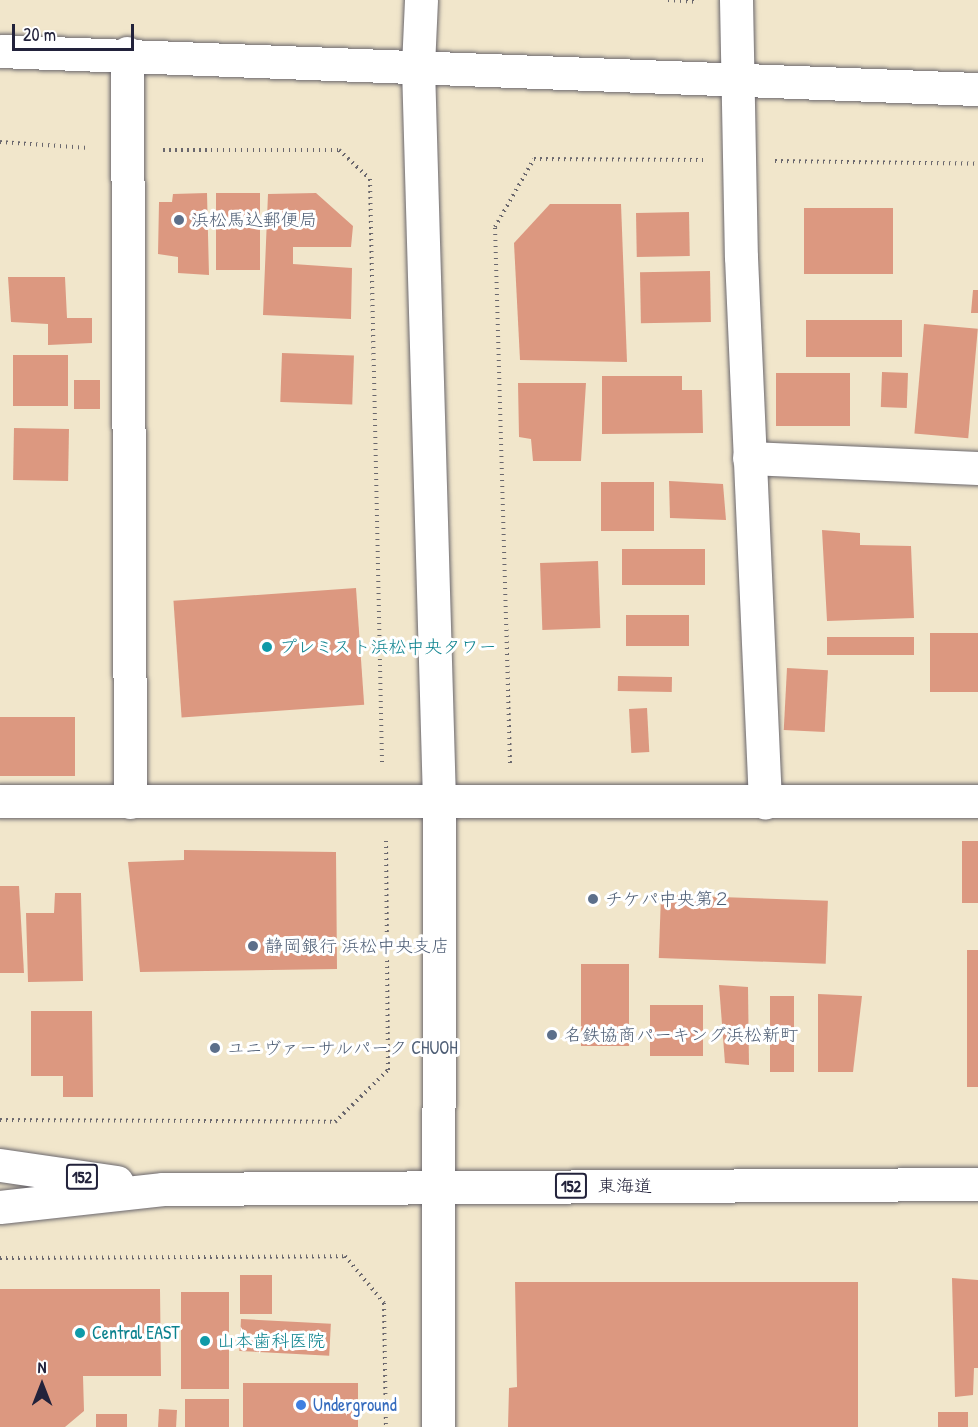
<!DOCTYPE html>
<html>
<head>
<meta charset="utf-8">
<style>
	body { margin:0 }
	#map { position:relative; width:978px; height:1427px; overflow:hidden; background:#f1e6cb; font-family:"Patrick Hand","Klee One",sans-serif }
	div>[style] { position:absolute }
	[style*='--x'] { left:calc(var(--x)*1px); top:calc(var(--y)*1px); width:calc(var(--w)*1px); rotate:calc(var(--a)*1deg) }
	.building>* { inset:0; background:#dc9880; transform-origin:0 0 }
	.path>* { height:4px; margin-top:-2px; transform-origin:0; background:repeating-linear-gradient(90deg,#6a676d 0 1.5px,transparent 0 6px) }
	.roads { filter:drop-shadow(0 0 2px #6a676d) drop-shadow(0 0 2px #6a676d) }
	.minor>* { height:33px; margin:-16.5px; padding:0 16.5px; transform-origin:16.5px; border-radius:16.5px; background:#fff }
	.highway>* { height:33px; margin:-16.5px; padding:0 16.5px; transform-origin:16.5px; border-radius:16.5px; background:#fff }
	.dots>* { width:16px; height:16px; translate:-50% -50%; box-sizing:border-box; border:3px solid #fff; border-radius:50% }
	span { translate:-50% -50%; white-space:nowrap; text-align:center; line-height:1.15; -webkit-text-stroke:6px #fff; paint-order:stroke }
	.shield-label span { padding:2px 4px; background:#fff; border:2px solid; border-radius:4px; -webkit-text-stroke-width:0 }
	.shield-label { font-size:16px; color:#22223b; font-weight:700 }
	.service-label { font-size:18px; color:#4e5e75 }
	.left { translate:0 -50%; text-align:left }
	.culture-label { font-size:18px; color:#0d838f }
	.street-label { font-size:18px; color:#22223b }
	.shop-label { font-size:18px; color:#366cbe }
	.north { position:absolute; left:12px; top:1355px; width:60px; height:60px; -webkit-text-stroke:4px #fff; paint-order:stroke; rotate:0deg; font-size:16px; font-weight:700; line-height:24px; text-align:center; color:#22223b }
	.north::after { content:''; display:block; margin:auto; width:21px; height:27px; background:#22223b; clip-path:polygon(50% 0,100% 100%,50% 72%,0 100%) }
	.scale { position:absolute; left:12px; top:24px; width:122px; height:27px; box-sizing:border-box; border:3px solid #22223b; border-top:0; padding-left:8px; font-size:18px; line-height:21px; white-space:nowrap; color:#22223b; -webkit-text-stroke:4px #fff; paint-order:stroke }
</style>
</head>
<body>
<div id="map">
	<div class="building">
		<i style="clip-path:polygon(207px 193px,209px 275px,178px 273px,178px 257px,158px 254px,159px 202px,172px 202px,173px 194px)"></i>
		<i style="left:216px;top:193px;width:44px;height:77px"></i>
		<i style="clip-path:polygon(316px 193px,353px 226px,351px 247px,293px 247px,293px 264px,352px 268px,351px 319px,263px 315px,268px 194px)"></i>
		<i style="clip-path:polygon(550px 204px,621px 204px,627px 362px,520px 360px,514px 243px)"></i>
		<i style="left:804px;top:208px;width:89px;height:66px"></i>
		<i style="left:689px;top:212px;width:44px;height:53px;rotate:89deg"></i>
		<i style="left:710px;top:271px;width:51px;height:70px;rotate:89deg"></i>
		<i style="clip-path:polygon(8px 277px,65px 277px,67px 318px,92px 318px,92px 343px,48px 345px,48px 324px,11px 322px)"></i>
		<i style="clip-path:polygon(973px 290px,978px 290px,978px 313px,971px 313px)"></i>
		<i style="left:806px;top:320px;width:96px;height:37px"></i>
		<i style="left:924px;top:324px;width:54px;height:110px;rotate:5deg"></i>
		<i style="left:282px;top:353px;width:72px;height:49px;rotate:2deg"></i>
		<i style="left:13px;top:355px;width:55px;height:51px"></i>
		<i style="left:776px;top:373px;width:74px;height:53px"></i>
		<i style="left:908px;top:373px;width:35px;height:26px;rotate:92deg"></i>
		<i style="clip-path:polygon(602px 376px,682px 376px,682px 390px,702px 390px,703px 433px,602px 434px)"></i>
		<i style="left:74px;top:380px;width:26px;height:29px"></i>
		<i style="clip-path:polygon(518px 383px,586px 383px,581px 461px,533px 461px,531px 439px,519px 437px)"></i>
		<i style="left:14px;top:428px;width:55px;height:52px;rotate:1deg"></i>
		<i style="clip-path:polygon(669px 481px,723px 484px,726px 520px,670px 518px)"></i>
		<i style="left:601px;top:482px;width:53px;height:49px"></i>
		<i style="clip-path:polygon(822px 530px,860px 533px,860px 545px,911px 546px,914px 618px,827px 621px)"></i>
		<i style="left:705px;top:549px;width:36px;height:83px;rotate:90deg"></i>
		<i style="left:598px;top:561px;width:67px;height:58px;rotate:88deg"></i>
		<i style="left:356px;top:588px;width:117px;height:183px;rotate:86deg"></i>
		<i style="left:626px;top:615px;width:63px;height:31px"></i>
		<i style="left:978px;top:633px;width:59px;height:48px;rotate:90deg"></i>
		<i style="left:827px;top:637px;width:87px;height:18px"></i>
		<i style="left:787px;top:668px;width:41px;height:62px;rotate:3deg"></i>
		<i style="left:618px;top:676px;width:54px;height:15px;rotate:1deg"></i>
		<i style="left:647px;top:708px;width:44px;height:18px;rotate:87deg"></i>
		<i style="left:0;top:717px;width:75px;height:59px"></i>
		<i style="left:962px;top:841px;width:16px;height:62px"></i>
		<i style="clip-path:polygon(184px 850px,336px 852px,337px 969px,140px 972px,128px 862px,184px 860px)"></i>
		<i style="clip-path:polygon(0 886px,19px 886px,24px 973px,0 973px)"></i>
		<i style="clip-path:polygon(55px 893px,81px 893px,83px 981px,28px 982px,26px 913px,54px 913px)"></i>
		<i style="left:661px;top:895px;width:167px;height:63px;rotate:2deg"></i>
		<i style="left:967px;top:950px;width:11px;height:137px"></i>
		<i style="left:629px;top:964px;width:82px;height:48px;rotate:90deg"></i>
		<i style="clip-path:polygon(719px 985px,748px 987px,749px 1065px,725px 1063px)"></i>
		<i style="clip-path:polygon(818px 994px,862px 996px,853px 1072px,818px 1072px)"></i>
		<i style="left:770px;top:996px;width:24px;height:76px"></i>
		<i style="left:703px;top:1005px;width:51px;height:53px;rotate:90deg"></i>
		<i style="clip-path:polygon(31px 1011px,92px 1011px,93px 1097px,63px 1097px,63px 1076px,31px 1076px)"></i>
		<i style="left:240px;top:1275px;width:32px;height:39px"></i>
		<i style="clip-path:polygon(952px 1278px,978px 1280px,978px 1368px,974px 1368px,973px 1395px,955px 1397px)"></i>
		<i style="clip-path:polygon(515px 1282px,858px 1282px,858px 1427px,508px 1427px,509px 1388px,517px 1387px)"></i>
		<i style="clip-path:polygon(0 1289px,160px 1289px,161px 1376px,83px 1376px,84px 1411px,65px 1427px,0 1427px)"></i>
		<i style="left:181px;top:1292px;width:48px;height:97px"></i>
		<i style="left:241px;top:1319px;width:90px;height:32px;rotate:3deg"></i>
		<i style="left:243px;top:1383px;width:115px;height:44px"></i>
		<i style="left:185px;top:1399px;width:44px;height:28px"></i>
		<i style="left:159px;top:1409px;width:18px;height:18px;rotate:3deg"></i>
		<i style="left:938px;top:1412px;width:30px;height:15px"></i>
		<i style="left:96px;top:1414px;width:31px;height:13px"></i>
	</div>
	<div class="path">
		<i style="--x:668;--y:0;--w:30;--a:4"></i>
		<i style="--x:0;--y:142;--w:89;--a:3.9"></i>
		<i style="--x:163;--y:150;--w:176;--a:0"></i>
		<i style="--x:339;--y:150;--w:42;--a:43.1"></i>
		<i style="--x:370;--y:179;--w:584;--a:88.82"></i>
		<i style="--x:775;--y:161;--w:203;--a:0.8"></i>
		<i style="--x:510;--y:763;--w:536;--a:-91.6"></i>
		<i style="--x:495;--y:227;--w:78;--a:-60.2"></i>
		<i style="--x:534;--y:159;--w:169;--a:0.3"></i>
		<i style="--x:0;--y:1120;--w:335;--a:0.3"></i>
		<i style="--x:335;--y:1122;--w:74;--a:-44.5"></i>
		<i style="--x:388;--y:1070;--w:229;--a:-90.5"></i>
		<i style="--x:0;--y:1258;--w:345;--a:-0.3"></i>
		<i style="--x:345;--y:1256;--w:61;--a:50.3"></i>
		<i style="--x:384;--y:1303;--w:124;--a:89.1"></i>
	</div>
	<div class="roads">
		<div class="minor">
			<i style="--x:421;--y:0;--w:67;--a:92.6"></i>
			<i style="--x:418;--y:67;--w:735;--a:88.36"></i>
			<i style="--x:439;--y:802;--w:625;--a:90.09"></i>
			<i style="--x:736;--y:0;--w:257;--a:88.9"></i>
			<i style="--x:741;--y:257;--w:546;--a:87.48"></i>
			<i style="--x:0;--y:51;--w:979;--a:2.23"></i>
			<i style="--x:127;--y:53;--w:749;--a:89.77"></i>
			<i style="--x:749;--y:458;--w:229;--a:2.5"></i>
			<i style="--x:0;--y:801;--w:978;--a:0"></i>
		</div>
		<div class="highway">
			<i style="--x:0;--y:1165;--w:118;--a:8.3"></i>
			<i style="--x:0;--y:1207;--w:164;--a:-6.3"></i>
			<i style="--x:163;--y:1189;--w:815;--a:-0.35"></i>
		</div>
	</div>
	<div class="dots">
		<i style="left:179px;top:220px;background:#5c6f8a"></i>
		<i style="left:267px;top:647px;background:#0f9aa8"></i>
		<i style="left:593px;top:899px;background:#5c6f8a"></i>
		<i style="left:253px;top:946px;background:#5c6f8a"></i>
		<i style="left:552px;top:1035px;background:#5c6f8a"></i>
		<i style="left:215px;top:1048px;background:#5c6f8a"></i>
		<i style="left:80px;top:1333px;background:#0f9aa8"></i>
		<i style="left:205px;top:1341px;background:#0f9aa8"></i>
		<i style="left:301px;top:1405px;background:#3f7fe0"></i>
	</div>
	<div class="shield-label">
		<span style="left:82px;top:1177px">152</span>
		<span style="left:571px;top:1186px">152</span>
	</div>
	<div class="service-label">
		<span class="left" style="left:191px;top:220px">浜松馬込郵便局</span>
		<span class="left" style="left:605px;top:899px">チケパ中央第２</span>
		<span class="left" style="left:265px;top:946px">静岡銀行 浜松中央支店</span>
		<span class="left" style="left:564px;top:1035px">名鉄協商パーキング浜松新町</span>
		<span class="left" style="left:227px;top:1048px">ユニヴァーサルパーク CHUOH</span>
	</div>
	<div class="culture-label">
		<span class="left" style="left:279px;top:647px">プレミスト浜松中央タワー</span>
		<span class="left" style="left:92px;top:1333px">Central EAST</span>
		<span class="left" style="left:217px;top:1341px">山本歯科医院</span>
	</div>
	<div class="street-label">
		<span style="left:625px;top:1186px">東海道</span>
	</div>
	<div class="shop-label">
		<span class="left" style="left:313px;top:1405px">Underground</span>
	</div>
	<div class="north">N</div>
	<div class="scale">20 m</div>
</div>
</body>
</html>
